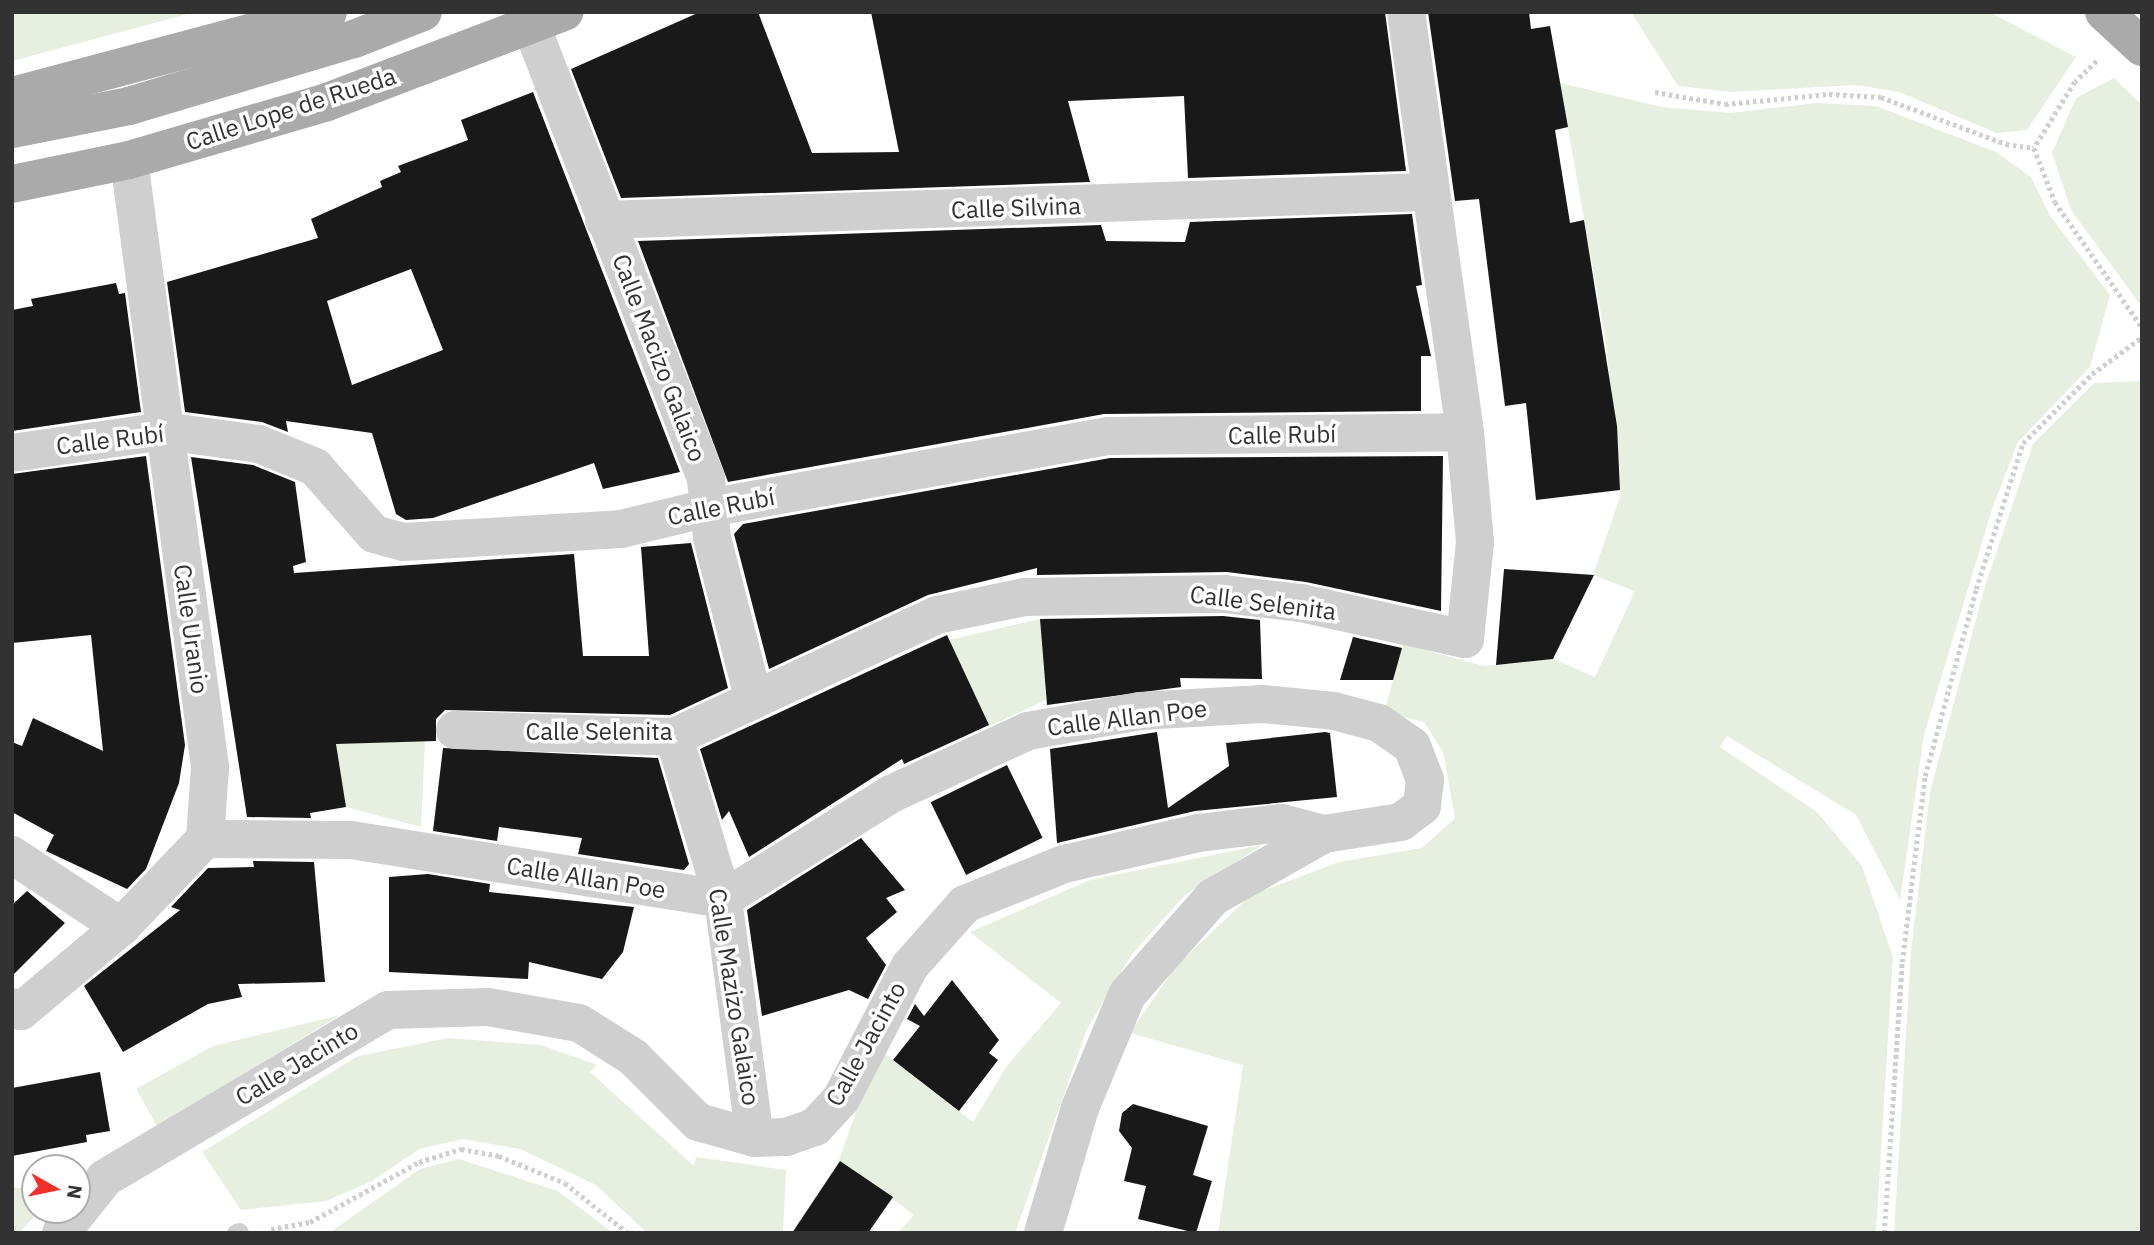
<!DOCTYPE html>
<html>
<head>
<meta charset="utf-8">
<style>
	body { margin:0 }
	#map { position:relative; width:2154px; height:1245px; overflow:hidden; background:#fff; font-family:"IBM Plex Sans",sans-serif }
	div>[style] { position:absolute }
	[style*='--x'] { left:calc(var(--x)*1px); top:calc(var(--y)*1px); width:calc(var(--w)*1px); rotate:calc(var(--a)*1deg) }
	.green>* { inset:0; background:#e7efe0 }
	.building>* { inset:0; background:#191919; transform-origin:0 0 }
	.path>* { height:4.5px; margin-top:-2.25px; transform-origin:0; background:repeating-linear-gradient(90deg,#cfcfcf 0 3.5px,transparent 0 7px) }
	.lane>* { height:19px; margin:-9.5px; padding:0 9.5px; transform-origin:9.5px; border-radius:9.5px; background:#cfcfcf }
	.street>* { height:38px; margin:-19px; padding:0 19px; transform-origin:19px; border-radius:19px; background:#cfcfcf }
	.primary>* { height:38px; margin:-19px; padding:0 19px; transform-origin:19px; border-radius:19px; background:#aaa }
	span { translate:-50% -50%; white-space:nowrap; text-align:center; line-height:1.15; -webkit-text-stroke:7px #fff; paint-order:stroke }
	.street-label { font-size:24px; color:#323232 }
	.frame { position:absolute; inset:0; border:14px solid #323232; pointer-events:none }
	.north { position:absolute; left:21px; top:1154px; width:70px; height:70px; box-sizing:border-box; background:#fff; border:2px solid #adadad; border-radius:50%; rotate:99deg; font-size:19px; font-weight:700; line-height:28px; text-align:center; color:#323232 }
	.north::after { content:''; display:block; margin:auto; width:24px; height:32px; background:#f32f2a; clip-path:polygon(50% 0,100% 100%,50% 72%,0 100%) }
</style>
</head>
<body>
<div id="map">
	<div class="green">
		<i style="clip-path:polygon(12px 12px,195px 12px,12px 61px)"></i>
		<i style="clip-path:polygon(1631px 12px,1989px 12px,2076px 57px,2027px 130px,1997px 133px,1899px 92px,1856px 85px,1730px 92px,1678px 86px)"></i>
		<i style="clip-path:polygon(2114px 78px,2142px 105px,2142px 307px,2071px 210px,2052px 153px,2076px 98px)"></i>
		<i style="clip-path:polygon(1560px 83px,1662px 107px,1730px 113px,1817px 103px,1876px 106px,1996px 152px,2031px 177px,2050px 216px,2110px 295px,2090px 367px,2018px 442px,1992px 509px,1924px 735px,1900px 900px,1856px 815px,1727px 736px,1720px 747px,1817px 812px,1862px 866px,1893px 957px,1876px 1233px,1218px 1233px,1243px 1065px,1130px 1033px,1176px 966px,1251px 895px,1339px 862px,1422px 848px,1455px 818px,1443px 752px,1424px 722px,1384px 712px,1403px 644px,1484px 666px,1553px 659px,1595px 677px,1635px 591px,1593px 575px,1620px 497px,1620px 470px,1605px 337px)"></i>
		<i style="clip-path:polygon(2142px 381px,2142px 1233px,1894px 1233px,1911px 952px,1930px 792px,1985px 586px,2033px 444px,2094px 383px)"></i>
		<i style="clip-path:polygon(1040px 619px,1046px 700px,987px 727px,949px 640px)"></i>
		<i style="clip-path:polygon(425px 741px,421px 827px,346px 807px,336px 744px)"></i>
		<i style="clip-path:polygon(1262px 845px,1185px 895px,1132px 954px,1087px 1029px,1015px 1233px,898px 1233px,914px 1215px,839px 1160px,878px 1049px,973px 1122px,1006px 1067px,1061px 1003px,970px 932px,1090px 880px)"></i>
		<i style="clip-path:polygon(340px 1015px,157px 1126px,136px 1089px,213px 1046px)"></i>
		<i style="clip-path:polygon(448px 1038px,541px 1045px,597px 1065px,590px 1072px,694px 1166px,696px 1157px,786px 1170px,783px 1233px,647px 1233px,596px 1185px,520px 1149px,463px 1139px,419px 1149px,372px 1181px,326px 1201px,241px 1210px,202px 1152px,358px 1056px)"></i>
		<i style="clip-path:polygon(459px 1159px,558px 1191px,613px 1233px,329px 1233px,420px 1169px)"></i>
		<i style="clip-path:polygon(12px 1187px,21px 1188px,40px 1210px,19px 1233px,12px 1233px)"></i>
	</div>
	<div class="building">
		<i style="clip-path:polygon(700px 12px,758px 12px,812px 153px,899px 152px,871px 12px,1385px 12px,1406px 171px,1188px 178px,1184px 96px,1068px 101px,1090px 182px,621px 198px,571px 69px)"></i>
		<i style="clip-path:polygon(1428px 12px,1529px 12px,1531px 29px,1550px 26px,1568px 127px,1555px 130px,1570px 223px,1584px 220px,1617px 426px,1620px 490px,1536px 500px,1526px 403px,1505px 406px,1479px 199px,1455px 201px)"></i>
		<i style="clip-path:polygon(evenodd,533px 92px,680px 472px,603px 489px,594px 463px,433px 518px,406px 520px,396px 514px,372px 433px,286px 421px,288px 432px,262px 422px,185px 412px,167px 282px,318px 238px,311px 219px,382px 187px,380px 181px,401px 172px,398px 166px,468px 140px,461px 120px,533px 92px,411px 269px,443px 350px,352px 385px,327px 301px,411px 269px)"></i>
		<i style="clip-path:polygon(1412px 214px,1422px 285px,1416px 286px,1431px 356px,1421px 356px,1421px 411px,1104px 414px,728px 482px,638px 241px,1101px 225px,1106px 241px,1185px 242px,1190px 222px)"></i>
		<i style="clip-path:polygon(116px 283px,119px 294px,125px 293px,141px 412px,12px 431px,12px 310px,33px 306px,31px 299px)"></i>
		<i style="clip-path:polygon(146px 456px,185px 745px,179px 783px,146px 869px,127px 889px,46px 851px,54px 835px,12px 812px,12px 742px,22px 746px,33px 718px,103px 751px,91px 635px,12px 643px,12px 474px)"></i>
		<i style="clip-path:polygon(1443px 456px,1441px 611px,1306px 582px,1227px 572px,1037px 575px,1037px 568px,928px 595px,769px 669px,734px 534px,743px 524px,1110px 458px)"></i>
		<i style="clip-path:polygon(191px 457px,253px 465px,295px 482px,306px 562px,293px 566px,294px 573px,574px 554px,583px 656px,649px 656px,641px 547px,691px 543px,728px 688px,670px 715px,445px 710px,436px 719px,436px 741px,336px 744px,346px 807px,310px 813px,311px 818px,247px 817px)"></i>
		<i style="clip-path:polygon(1504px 569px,1594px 575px,1553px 659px,1496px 665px)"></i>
		<i style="clip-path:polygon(1223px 616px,1260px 620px,1262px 679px,1180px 678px,1181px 687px,1047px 705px,1040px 619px)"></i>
		<i style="clip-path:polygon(947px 635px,989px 725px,904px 764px,902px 759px,749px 857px,729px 811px,722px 820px,700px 749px)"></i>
		<i style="clip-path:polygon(1353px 637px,1402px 648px,1393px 680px,1340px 680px)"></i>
		<i style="clip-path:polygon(1157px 732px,1168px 808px,1229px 766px,1226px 743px,1325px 732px,1330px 733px,1337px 797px,1195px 811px,1057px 843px,1050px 749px)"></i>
		<i style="clip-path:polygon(443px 748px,658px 758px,689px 864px,684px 870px,578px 854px,582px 838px,499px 827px,497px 841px,433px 831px)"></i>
		<i style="left:1007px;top:765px;width:81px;height:85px;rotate:64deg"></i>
		<i style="clip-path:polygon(861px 838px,905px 890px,886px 898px,897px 912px,866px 938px,886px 965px,868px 999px,849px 990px,762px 1016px,747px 910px)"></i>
		<i style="clip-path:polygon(253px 861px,314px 862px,325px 982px,238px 984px,242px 997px,208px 1004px,123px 1052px,84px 986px,180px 910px,171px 907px,208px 868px,254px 867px)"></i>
		<i style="clip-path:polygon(428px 874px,490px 884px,489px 892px,634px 907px,623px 952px,602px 979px,529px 962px,528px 979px,389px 972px,389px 877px)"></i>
		<i style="clip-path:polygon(27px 891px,65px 923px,12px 976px,12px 905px)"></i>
		<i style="clip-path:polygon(952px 980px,999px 1040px,989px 1053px,998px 1060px,959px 1111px,893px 1060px,920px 1026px,907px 1019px,915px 1004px,924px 1016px)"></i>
		<i style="clip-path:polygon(100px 1072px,110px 1131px,86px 1135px,87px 1142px,12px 1156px,12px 1088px)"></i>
		<i style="clip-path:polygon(1133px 1104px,1208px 1126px,1193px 1175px,1212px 1181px,1196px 1233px,1138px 1219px,1146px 1186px,1124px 1181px,1132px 1148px,1119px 1131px,1122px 1113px)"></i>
		<i style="clip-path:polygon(840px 1161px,893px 1197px,868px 1233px,792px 1233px)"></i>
	</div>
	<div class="path">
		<i style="--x:2097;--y:61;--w:30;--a:136"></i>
		<i style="--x:2075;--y:82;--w:78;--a:121.8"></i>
		<i style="--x:2034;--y:148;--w:58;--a:68.7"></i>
		<i style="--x:2055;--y:202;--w:152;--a:55.2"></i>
		<i style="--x:1655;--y:92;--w:71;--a:9.7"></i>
		<i style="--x:1725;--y:104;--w:104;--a:-5.5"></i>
		<i style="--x:1829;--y:94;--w:52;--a:3.3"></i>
		<i style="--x:1881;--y:97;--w:134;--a:20.6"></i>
		<i style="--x:2006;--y:144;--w:28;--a:8"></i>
		<i style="--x:271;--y:1229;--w:40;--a:-10"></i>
		<i style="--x:310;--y:1222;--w:124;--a:-28.8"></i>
		<i style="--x:419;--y:1162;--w:44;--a:-17.2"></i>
		<i style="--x:461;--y:1149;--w:39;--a:10"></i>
		<i style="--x:499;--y:1156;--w:71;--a:22.2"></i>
		<i style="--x:565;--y:1183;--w:80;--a:38.4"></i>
		<i style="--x:1884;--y:1233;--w:272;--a:-86.2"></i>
		<i style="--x:1902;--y:962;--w:187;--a:-83"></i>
		<i style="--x:1925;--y:776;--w:194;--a:-74.7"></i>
		<i style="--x:1976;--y:589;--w:153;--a:-72.2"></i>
		<i style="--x:2023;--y:443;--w:98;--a:-45"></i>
		<i style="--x:2092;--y:374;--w:62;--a:-36.5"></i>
	</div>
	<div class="lane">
		<i style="--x:236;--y:1233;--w:3;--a:-18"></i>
	</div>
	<div class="street">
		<i style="--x:531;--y:25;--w:487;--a:68.9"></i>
		<i style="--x:706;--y:479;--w:59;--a:84.2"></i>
		<i style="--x:712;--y:538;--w:167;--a:75.5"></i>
		<i style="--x:604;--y:220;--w:823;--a:-1.95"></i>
		<i style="--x:12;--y:453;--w:154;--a:-8.2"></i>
		<i style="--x:164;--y:431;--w:96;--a:7.8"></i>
		<i style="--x:259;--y:444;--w:61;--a:22.3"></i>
		<i style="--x:315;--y:467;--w:89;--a:48.6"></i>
		<i style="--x:374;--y:534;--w:31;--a:15"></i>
		<i style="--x:404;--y:542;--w:217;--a:-3.4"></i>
		<i style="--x:621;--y:529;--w:89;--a:-13.6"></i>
		<i style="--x:708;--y:508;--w:406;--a:-10.2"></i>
		<i style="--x:1108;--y:436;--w:357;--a:-0.6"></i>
		<i style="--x:455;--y:730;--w:219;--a:1.8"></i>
		<i style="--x:674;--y:737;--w:290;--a:-24.9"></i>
		<i style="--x:937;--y:615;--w:90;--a:-11.6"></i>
		<i style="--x:1025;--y:597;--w:199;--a:-0.9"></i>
		<i style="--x:1224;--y:594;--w:78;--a:6.7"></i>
		<i style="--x:1301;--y:603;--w:168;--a:12.4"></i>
		<i style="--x:1465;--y:639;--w:98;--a:-84.1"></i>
		<i style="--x:1475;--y:542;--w:110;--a:-95.2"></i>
		<i style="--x:1465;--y:432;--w:424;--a:-98"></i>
		<i style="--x:674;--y:737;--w:169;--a:73.2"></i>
		<i style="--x:723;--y:899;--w:241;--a:82.4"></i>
		<i style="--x:205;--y:839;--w:146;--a:0.4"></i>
		<i style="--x:351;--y:840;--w:377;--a:9"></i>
		<i style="--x:723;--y:899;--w:198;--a:-32"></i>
		<i style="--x:891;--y:794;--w:151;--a:-24.7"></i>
		<i style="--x:1028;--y:731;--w:114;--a:-10.1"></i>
		<i style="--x:1140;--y:711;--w:123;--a:-3.3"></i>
		<i style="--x:1263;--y:704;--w:71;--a:5.6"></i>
		<i style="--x:1334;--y:711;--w:47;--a:14.9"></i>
		<i style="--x:1379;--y:723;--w:40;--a:34.9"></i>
		<i style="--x:1412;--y:746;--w:36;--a:69"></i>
		<i style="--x:1425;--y:780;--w:26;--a:97"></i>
		<i style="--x:1422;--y:806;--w:26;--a:143"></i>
		<i style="--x:1401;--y:822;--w:78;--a:171.1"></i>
		<i style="--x:1324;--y:834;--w:128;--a:150.4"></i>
		<i style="--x:1213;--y:897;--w:130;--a:131.3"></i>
		<i style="--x:1127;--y:995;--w:122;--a:112.6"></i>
		<i style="--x:1080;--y:1108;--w:130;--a:106.5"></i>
		<i style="--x:12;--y:855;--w:131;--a:33.4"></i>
		<i style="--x:12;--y:1007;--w:10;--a:24"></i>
		<i style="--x:21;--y:1011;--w:131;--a:-40"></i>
		<i style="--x:121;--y:927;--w:122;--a:-46.3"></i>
		<i style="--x:205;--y:839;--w:72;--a:-86"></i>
		<i style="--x:210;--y:767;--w:612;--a:-97.6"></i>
		<i style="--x:61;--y:1233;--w:70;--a:-51.3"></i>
		<i style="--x:105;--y:1178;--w:329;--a:-30.7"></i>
		<i style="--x:388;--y:1010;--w:100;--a:-1.7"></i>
		<i style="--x:488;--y:1007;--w:92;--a:10"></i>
		<i style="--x:579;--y:1023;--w:64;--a:32.2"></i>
		<i style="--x:633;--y:1057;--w:92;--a:45"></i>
		<i style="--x:698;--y:1122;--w:59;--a:15.7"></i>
		<i style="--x:755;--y:1138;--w:31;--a:-2"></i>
		<i style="--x:786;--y:1137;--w:31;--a:-19"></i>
		<i style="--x:815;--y:1127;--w:38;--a:-47"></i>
		<i style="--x:841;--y:1099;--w:150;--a:-62.6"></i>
		<i style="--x:910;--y:966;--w:83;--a:-48.4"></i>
		<i style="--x:965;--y:904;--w:107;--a:-22"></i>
		<i style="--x:1064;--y:864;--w:138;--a:-13"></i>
		<i style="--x:1198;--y:833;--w:84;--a:-6.9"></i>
		<i style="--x:1281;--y:823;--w:44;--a:14.3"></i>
	</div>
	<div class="primary">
		<i style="--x:2104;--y:12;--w:52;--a:42.6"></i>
		<i style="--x:12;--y:96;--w:327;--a:-14.9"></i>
		<i style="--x:12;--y:129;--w:119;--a:-11.1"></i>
		<i style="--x:129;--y:106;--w:235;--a:-16.6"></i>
		<i style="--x:354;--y:39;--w:74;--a:-21.4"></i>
		<i style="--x:12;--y:184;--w:119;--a:-11.6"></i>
		<i style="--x:129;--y:160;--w:206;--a:-16.3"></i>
		<i style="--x:327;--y:102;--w:254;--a:-20.8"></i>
	</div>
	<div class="street-label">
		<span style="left:291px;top:109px;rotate:-18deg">Calle Lope de Rueda</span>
		<span style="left:1016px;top:208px;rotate:-2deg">Calle Silvina</span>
		<span style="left:659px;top:358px;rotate:69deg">Calle Macizo Galaico</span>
		<span style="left:1282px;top:435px;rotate:-1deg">Calle Rubí</span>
		<span style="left:110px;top:440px;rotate:-7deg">Calle Rubí</span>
		<span style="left:721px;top:507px;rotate:-11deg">Calle Rubí</span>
		<span style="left:1263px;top:603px;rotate:7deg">Calle Selenita</span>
		<span style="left:191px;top:629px;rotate:82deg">Calle Uranio</span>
		<span style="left:1127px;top:718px;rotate:-7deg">Calle Allan Poe</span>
		<span style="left:599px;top:732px">Calle Selenita</span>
		<span style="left:586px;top:878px;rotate:9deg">Calle Allan Poe</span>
		<span style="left:734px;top:997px;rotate:81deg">Calle Mazizo Galaico</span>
		<span style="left:866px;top:1044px;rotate:-61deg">Calle Jacinto</span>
		<span style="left:297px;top:1064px;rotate:-31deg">Calle Jacinto</span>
	</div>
	<div class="frame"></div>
	<div class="north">N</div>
</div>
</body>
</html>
